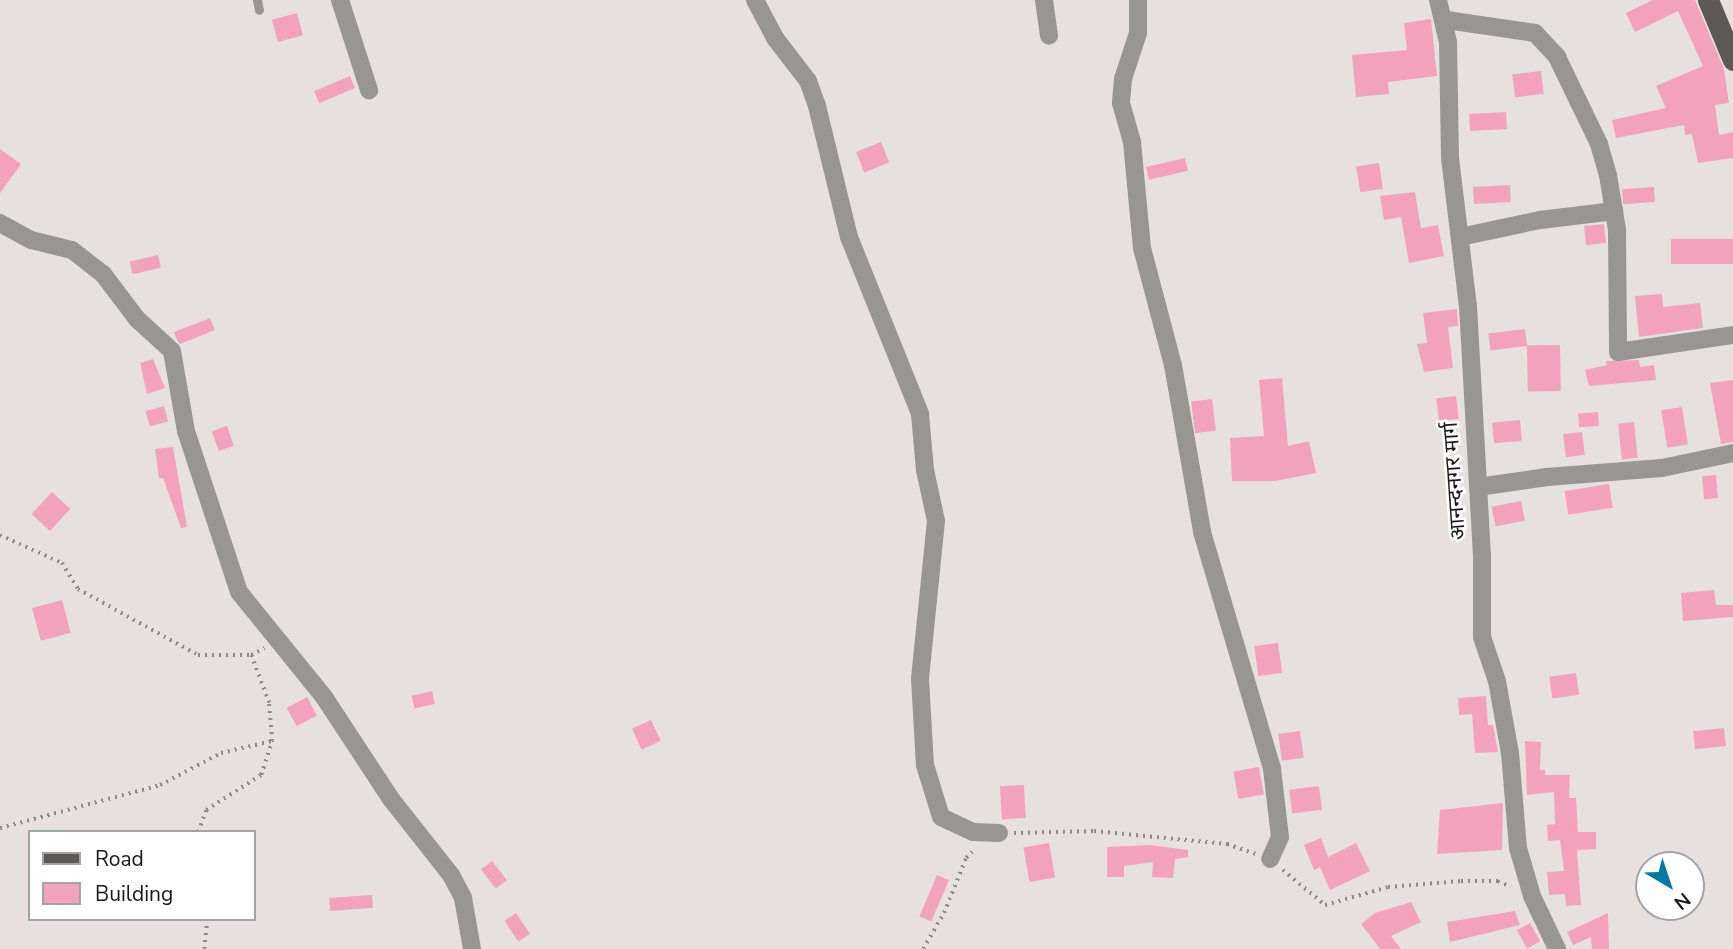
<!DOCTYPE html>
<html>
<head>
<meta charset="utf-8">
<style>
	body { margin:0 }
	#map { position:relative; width:1733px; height:949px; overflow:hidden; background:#e6e1e0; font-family:"Nunito Sans","Noto Sans Devanagari",sans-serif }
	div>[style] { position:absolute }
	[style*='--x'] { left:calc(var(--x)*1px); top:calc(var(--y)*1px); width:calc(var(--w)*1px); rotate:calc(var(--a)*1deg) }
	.building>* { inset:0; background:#f3a2be; transform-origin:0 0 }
	.path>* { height:3.5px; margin-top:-1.75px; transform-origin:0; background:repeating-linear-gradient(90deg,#8e8a89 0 2px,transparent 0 7px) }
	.lane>* { height:9px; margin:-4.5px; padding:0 4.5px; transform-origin:4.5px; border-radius:4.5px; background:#989695 }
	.street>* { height:18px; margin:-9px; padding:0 9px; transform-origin:9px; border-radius:9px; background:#989695 }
	.primary>* { height:21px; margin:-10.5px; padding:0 10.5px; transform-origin:10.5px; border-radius:10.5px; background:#5b5856 }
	span { translate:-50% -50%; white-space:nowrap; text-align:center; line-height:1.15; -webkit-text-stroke:5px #fff; paint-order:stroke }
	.street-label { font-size:21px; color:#1a1818 }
	.legend { position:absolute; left:28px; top:830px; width:228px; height:91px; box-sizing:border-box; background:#fff; border:2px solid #a3a3a3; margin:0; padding:9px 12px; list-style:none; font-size:21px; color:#1a1818 }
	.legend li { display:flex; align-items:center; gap:14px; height:35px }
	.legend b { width:35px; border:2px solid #a3a3a3 }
	.north { position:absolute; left:1635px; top:851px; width:70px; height:70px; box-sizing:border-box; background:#fff; border:2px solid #a3a3a3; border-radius:50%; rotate:141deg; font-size:19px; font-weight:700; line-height:28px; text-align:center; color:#1a1818 }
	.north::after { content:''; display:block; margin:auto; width:24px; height:32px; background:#047aa2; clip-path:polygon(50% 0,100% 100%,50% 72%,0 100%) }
</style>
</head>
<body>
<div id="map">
	<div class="building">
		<i style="clip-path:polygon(1653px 0,1695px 0,1724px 69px,1729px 103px,1715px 105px,1719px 135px,1733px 132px,1733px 158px,1698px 163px,1692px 134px,1685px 135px,1684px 125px,1616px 138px,1612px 120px,1666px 108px,1656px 86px,1703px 66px,1678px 11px,1635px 32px,1626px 13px)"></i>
		<i style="left:297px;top:13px;width:23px;height:26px;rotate:75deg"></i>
		<i style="clip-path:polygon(1431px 19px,1437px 76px,1388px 82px,1389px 94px,1356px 97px,1352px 55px,1407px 50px,1404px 23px)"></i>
		<i style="left:1541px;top:71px;width:23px;height:29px;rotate:83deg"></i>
		<i style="left:350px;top:76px;width:13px;height:39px;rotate:67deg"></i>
		<i style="left:1506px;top:112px;width:17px;height:37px;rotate:87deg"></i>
		<i style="left:881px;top:142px;width:22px;height:27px;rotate:68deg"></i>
		<i style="clip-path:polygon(0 149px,21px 164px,0 193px)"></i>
		<i style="left:1185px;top:158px;width:13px;height:40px;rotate:77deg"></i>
		<i style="left:1379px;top:163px;width:26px;height:23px;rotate:81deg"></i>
		<i style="left:1510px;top:185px;width:17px;height:37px;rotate:87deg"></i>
		<i style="left:1654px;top:187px;width:15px;height:32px;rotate:86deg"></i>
		<i style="clip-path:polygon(1415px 192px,1421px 228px,1438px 225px,1444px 256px,1409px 263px,1401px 217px,1384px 220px,1380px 196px)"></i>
		<i style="left:1604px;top:224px;width:19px;height:20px;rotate:84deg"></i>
		<i style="left:1733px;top:239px;width:25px;height:62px;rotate:90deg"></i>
		<i style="left:158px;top:255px;width:13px;height:29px;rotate:77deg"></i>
		<i style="clip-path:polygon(1662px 294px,1663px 307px,1700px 303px,1703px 328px,1639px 337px,1635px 296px)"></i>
		<i style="clip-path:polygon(1457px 309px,1458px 326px,1448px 327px,1453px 368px,1424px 372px,1417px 344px,1427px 343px,1423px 313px)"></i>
		<i style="clip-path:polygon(210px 318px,215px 330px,180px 344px,177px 340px,174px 332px)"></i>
		<i style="left:1525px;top:329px;width:17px;height:37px;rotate:83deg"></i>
		<i style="left:1560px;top:345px;width:46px;height:33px;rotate:89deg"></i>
		<i style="clip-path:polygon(153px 359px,165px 388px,147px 394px,140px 363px)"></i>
		<i style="clip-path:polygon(1639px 360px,1640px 367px,1654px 365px,1656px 380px,1589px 386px,1585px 370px,1607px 365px,1606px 361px)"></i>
		<i style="clip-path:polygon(1282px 378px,1288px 446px,1309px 441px,1316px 473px,1275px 481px,1232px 481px,1230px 438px,1264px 436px,1259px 380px)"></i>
		<i style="clip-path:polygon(1733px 380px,1733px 442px,1721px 444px,1710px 383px)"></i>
		<i style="left:1456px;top:396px;width:23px;height:20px;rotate:83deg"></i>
		<i style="left:1212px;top:399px;width:32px;height:21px;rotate:83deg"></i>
		<i style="left:164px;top:406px;width:16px;height:19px;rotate:75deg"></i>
		<i style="left:1682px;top:407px;width:38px;height:21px;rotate:81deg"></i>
		<i style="left:1598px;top:412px;width:14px;height:20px;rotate:86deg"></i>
		<i style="left:1520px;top:420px;width:21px;height:28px;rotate:85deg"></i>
		<i style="left:1634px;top:422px;width:36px;height:16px;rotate:84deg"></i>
		<i style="left:227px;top:426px;width:21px;height:16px;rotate:71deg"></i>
		<i style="left:1582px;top:432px;width:23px;height:19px;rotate:83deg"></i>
		<i style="clip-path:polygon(173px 447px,187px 527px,181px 528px,163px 478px,159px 478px,155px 449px)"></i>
		<i style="left:1716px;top:475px;width:23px;height:14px;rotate:85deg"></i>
		<i style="left:1609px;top:484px;width:24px;height:45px;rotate:81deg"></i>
		<i style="left:52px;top:492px;width:25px;height:30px;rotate:43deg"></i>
		<i style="left:1521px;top:501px;width:20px;height:30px;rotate:79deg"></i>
		<i style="clip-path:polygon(1714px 590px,1716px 605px,1733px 605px,1733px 617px,1683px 621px,1681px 593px)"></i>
		<i style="left:62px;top:600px;width:34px;height:31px;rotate:75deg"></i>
		<i style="left:1278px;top:643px;width:30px;height:24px;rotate:82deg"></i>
		<i style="left:1576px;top:673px;width:22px;height:27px;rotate:82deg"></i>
		<i style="left:432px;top:691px;width:13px;height:21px;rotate:77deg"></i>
		<i style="clip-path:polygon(1486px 696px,1488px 725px,1493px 725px,1498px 752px,1475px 753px,1472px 714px,1459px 715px,1458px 698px)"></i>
		<i style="left:307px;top:697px;width:21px;height:23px;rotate:62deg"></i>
		<i style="left:651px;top:720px;width:23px;height:21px;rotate:65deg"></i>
		<i style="left:1724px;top:728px;width:18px;height:31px;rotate:84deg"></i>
		<i style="left:1300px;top:731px;width:27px;height:22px;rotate:82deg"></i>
		<i style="clip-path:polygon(1525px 741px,1541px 742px,1540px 770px,1545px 770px,1545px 775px,1570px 775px,1569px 798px,1576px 798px,1578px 832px,1596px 832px,1596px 849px,1577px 850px,1581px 905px,1566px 906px,1565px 894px,1549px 895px,1547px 872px,1564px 871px,1560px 840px,1548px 841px,1547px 825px,1555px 824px,1554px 792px,1527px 795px)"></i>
		<i style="left:1259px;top:767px;width:28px;height:26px;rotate:80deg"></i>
		<i style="left:1024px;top:785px;width:33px;height:24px;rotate:87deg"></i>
		<i style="left:1319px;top:786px;width:24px;height:30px;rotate:83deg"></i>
		<i style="clip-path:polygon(1503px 803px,1502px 850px,1437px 854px,1440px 810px)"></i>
		<i style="clip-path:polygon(1321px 838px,1328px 857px,1356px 843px,1370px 871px,1330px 890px,1320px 867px,1314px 870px,1304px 845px)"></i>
		<i style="left:1049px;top:843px;width:35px;height:26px;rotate:80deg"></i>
		<i style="clip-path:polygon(1150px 845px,1188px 850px,1188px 857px,1175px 859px,1173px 878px,1152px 877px,1153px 862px,1124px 866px,1124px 877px,1107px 877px,1107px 847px)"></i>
		<i style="left:492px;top:861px;width:24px;height:14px;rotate:52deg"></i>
		<i style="left:937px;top:875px;width:13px;height:45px;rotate:23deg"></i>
		<i style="left:372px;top:895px;width:13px;height:43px;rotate:86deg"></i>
		<i style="clip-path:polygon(1411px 902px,1421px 922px,1391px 936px,1401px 949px,1380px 949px,1361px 924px,1375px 913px)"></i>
		<i style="clip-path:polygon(1515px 911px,1520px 925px,1450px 942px,1447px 922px)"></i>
		<i style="left:516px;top:913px;width:25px;height:14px;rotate:56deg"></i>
		<i style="clip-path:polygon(1608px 913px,1609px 949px,1592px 949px,1591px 937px,1573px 945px,1567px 932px)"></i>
		<i style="left:1530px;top:923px;width:21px;height:15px;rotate:61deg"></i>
	</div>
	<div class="path">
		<i style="--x:0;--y:535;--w:68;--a:24.3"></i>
		<i style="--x:62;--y:563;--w:31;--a:58"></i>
		<i style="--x:78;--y:589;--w:137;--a:28.8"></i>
		<i style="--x:198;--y:655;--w:53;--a:0"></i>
		<i style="--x:251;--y:655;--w:15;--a:-28"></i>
		<i style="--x:0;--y:828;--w:166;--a:-15"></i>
		<i style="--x:160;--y:785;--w:69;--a:-27.7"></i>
		<i style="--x:221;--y:753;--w:52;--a:-13.2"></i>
		<i style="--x:198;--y:832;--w:23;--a:-70"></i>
		<i style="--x:206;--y:810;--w:65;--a:-32.5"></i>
		<i style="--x:261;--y:775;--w:36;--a:-72"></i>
		<i style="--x:272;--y:741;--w:38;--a:-95"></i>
		<i style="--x:269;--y:703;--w:51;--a:-110.6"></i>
		<i style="--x:1014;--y:833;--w:80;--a:-1.4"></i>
		<i style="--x:1094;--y:831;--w:134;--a:5.6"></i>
		<i style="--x:1227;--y:844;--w:31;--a:19"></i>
		<i style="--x:1283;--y:870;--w:55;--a:39.8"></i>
		<i style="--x:1325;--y:905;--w:66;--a:-15.9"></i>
		<i style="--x:1388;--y:887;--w:73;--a:-4.7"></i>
		<i style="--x:1461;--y:881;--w:37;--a:0"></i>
		<i style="--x:1498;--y:881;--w:14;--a:25"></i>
		<i style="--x:204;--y:949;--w:30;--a:-84"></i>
		<i style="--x:923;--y:949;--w:42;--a:-59.7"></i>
		<i style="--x:944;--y:913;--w:59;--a:-68.2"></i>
		<i style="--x:966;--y:858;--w:14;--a:-45"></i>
	</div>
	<div class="lane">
		<i style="--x:257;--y:0;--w:10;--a:79"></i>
	</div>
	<div class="street">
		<i style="--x:340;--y:0;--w:95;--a:72.1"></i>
		<i style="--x:755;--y:0;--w:43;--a:62.2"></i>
		<i style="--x:775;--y:38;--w:54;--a:52.5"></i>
		<i style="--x:808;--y:81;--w:27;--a:70"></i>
		<i style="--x:817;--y:106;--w:135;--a:76.3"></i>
		<i style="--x:849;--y:237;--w:191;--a:68.1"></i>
		<i style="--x:920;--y:414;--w:56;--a:84.9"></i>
		<i style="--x:925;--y:470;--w:52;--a:77.8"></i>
		<i style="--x:936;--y:521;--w:159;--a:95.8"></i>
		<i style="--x:920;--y:679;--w:86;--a:86.7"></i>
		<i style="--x:925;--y:765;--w:54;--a:72.9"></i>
		<i style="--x:941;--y:817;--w:35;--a:25"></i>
		<i style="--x:973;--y:832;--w:26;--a:2"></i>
		<i style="--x:1044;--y:0;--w:36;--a:82"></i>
		<i style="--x:1138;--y:0;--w:33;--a:90"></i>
		<i style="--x:1138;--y:33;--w:48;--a:108.1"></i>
		<i style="--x:1123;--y:79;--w:24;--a:95"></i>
		<i style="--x:1121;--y:103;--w:41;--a:74.2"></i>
		<i style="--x:1132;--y:142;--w:106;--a:84.6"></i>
		<i style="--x:1142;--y:248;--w:121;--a:75.2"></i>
		<i style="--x:1173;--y:365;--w:169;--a:80.1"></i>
		<i style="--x:1202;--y:532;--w:247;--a:73.5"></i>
		<i style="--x:1272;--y:769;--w:68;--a:83.3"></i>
		<i style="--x:1280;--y:837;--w:24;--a:114"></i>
		<i style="--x:1438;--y:0;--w:43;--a:76.6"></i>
		<i style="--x:1448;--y:42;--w:116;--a:89"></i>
		<i style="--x:1450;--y:158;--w:149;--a:83.1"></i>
		<i style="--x:1468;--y:306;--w:249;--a:86.8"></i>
		<i style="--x:1482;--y:555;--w:82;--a:90"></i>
		<i style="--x:1482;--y:637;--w:46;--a:71.2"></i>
		<i style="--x:1497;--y:681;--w:73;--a:79.8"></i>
		<i style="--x:1510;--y:753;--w:95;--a:85.2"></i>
		<i style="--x:1518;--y:848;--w:50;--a:73.7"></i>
		<i style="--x:1532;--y:896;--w:59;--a:64.7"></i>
		<i style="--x:1446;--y:20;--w:90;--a:8.3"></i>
		<i style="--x:1535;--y:33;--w:33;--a:47"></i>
		<i style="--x:1557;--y:57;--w:97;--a:64.2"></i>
		<i style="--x:1599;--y:144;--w:32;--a:74"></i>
		<i style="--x:1608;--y:175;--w:56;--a:80.7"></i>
		<i style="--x:1617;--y:230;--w:122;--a:89.5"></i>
		<i style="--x:1618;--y:352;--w:116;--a:-8.4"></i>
		<i style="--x:0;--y:223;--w:35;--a:29"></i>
		<i style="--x:31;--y:240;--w:42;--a:13.7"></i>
		<i style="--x:72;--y:250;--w:39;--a:38"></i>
		<i style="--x:103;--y:274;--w:56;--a:52.9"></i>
		<i style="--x:137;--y:319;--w:47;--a:42.4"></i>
		<i style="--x:172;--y:351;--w:81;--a:80.1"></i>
		<i style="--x:186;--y:431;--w:169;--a:71.8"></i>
		<i style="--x:239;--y:592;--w:135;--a:51"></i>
		<i style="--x:324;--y:697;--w:122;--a:56.7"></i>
		<i style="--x:391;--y:799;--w:97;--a:51.7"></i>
		<i style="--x:451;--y:875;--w:26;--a:62"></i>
		<i style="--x:463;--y:898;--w:52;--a:80"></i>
		<i style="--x:1460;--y:237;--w:82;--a:-12"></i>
		<i style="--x:1540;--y:220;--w:75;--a:-6.9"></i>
		<i style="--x:1478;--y:487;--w:70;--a:-8.2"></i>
		<i style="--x:1547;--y:477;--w:115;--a:-4.5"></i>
		<i style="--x:1662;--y:468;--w:73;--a:-11.9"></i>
	</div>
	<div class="primary">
		<i style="--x:1708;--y:0;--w:65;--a:67.4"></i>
	</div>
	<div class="street-label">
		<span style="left:1454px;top:481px;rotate:-94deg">आनन्दनगर मार्ग</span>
	</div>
	<ul class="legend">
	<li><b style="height:9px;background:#5b5856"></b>Road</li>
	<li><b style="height:19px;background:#f3a2be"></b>Building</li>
	</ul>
	<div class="north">N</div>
</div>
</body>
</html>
